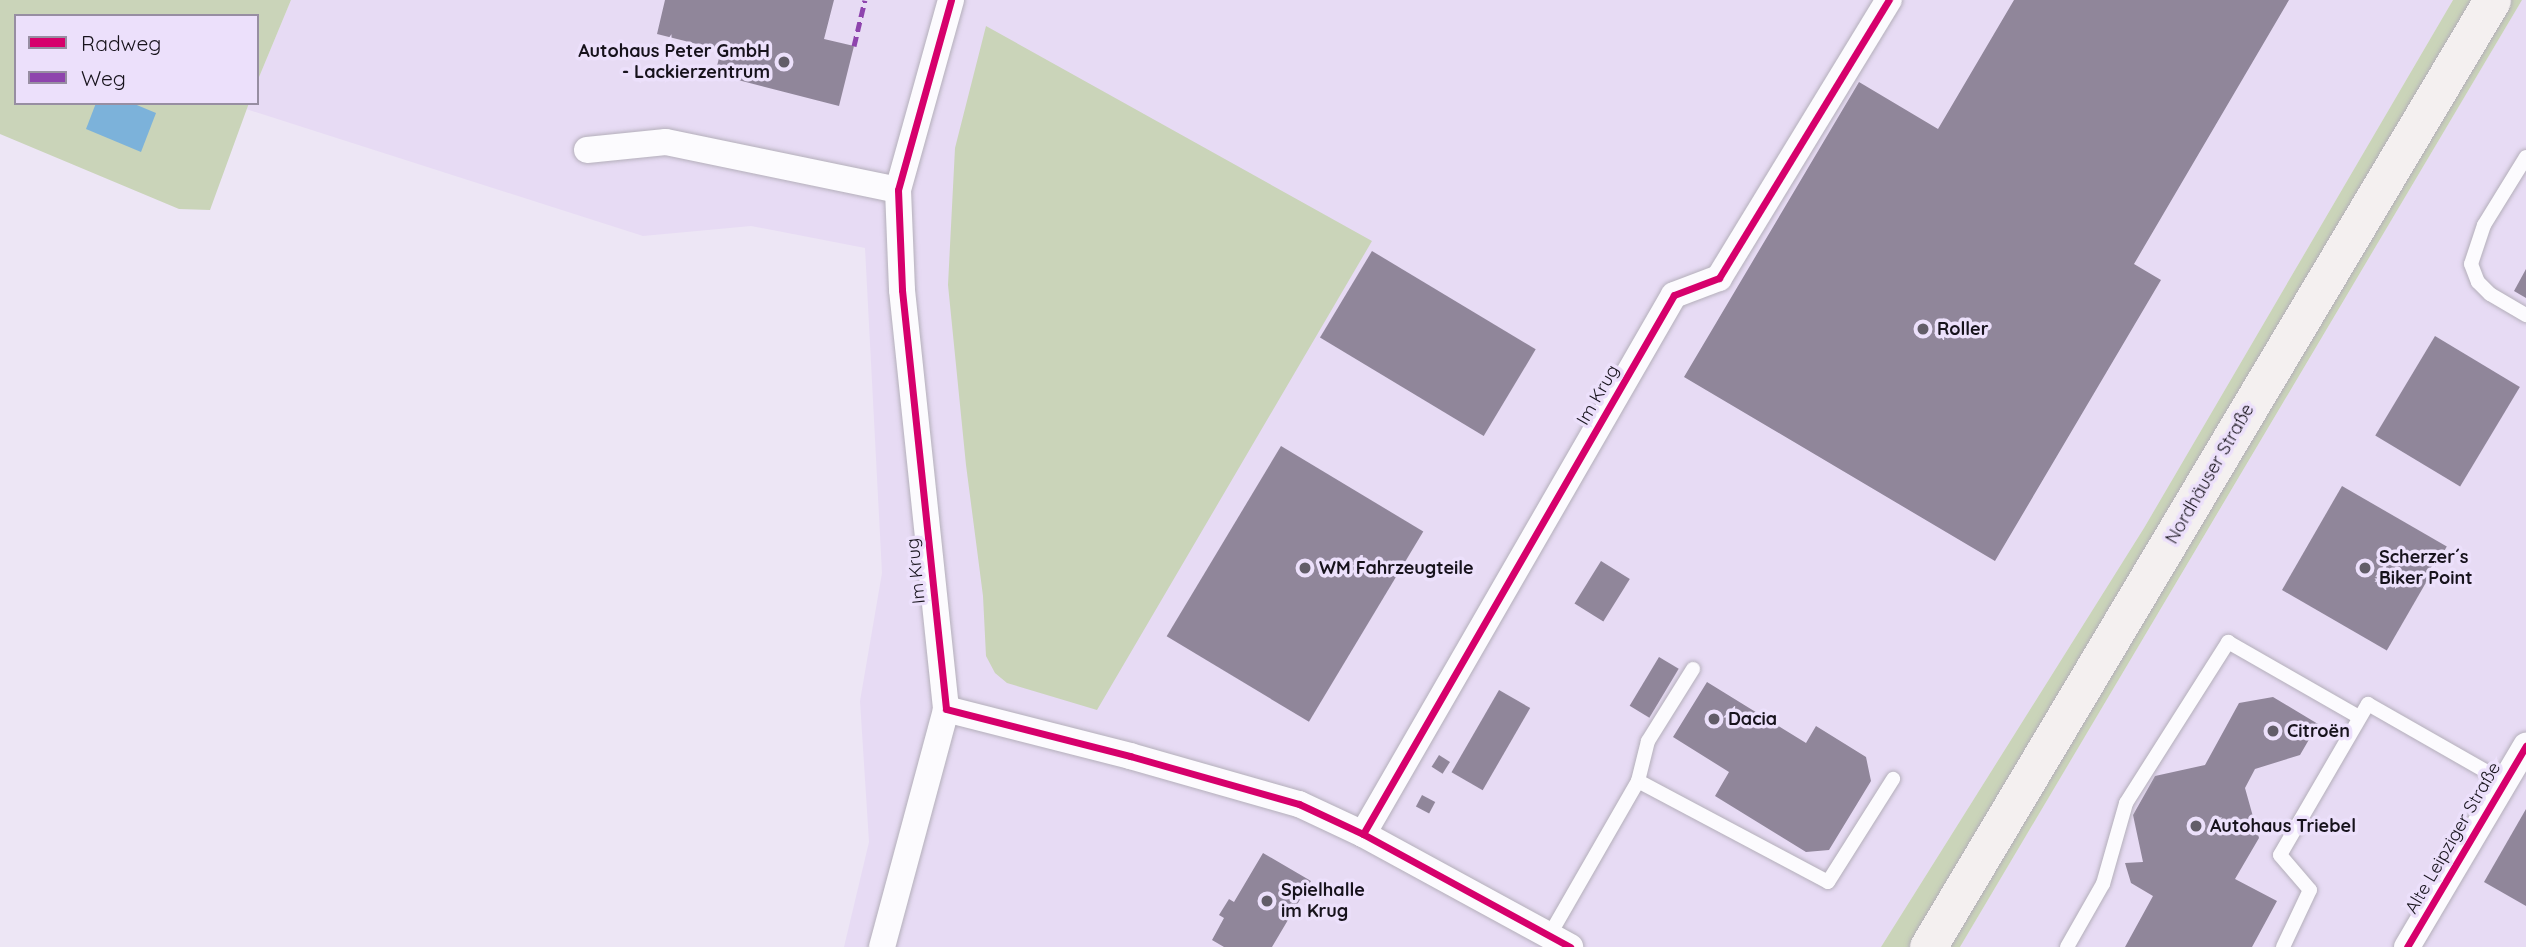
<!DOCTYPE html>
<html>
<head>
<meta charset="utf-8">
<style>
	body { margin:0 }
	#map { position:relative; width:2526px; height:947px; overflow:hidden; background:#ede6f5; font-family:Quicksand,sans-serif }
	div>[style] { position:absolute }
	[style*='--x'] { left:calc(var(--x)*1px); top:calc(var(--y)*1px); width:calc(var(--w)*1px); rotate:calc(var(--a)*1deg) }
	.built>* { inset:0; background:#e7dbf4 }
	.green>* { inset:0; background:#cad4b9 }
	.water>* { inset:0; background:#7cb2da }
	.building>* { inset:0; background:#90869a; transform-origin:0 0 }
	.roads { filter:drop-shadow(0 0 2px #b4afba) drop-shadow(0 0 2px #b4afba) }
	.lane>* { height:14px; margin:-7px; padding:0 7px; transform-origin:7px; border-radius:7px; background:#fcfbfe }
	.street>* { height:26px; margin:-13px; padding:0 13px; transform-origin:13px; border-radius:13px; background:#fcfbfe }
	.secondary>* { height:37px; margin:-18.5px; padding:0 18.5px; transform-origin:18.5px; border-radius:18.5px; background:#f4f0f0 }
	.quiet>* { height:5px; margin-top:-2.5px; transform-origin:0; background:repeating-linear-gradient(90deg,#8e44ad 0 10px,transparent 0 15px) }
	.cycleway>* { height:7px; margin:-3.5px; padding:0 3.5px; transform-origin:3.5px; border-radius:3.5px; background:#d6006c }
	.dots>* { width:19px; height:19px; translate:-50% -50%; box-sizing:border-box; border:4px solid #ece0fb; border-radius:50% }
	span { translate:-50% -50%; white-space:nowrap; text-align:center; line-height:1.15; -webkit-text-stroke:7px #ece0fb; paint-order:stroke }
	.poi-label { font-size:18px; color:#17131c; font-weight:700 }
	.right { translate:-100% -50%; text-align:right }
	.left { translate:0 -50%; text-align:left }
	.street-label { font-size:18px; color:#17131c }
	.legend { position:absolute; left:14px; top:14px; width:245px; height:91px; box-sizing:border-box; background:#ece0fb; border:2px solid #978ea2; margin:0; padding:9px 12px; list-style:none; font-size:21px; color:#17131c }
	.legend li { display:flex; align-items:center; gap:14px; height:35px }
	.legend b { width:35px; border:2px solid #978ea2 }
</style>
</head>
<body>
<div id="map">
	<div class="built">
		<i style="clip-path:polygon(291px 0,2453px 0,2144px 528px,1881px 947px,844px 947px,869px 842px,860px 701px,882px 573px,865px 248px,751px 226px,643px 236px,246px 109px,249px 103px,257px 103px,257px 82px)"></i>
		<i style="clip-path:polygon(2522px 0,2526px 0,2526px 947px,1960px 947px)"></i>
	</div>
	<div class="green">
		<i style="clip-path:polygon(0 0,291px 0,257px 82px,257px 16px,16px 16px,16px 103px,249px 103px,210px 210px,179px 209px,0 134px)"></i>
		<i style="clip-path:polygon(2453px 0,2522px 0,1960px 947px,1881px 947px,2144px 528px)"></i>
		<i style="clip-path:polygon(986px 26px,1372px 241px,1097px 710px,1007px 683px,995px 673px,986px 656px,983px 596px,966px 465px,948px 285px,955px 148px)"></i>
	</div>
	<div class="water">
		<i style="clip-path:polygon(96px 103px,132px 103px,156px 113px,141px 152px,86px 129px)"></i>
	</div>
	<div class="building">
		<i style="clip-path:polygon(665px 0,834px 0,824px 39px,854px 46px,839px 106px,715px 74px,721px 50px,657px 34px)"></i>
		<i style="clip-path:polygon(2014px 0,2289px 0,2134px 264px,2161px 280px,1995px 561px,1684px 377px,1859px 82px,1938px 129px)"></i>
		<i style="left:1372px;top:251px;width:191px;height:101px;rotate:31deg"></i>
		<i style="clip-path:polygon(2526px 269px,2526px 298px,2514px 291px)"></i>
		<i style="left:2435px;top:336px;width:99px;height:116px;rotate:31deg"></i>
		<i style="left:1281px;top:446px;width:166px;height:222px;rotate:31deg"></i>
		<i style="left:2342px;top:486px;width:121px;height:120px;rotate:30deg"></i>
		<i style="left:1601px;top:561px;width:34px;height:50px;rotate:32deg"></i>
		<i style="left:1659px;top:657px;width:23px;height:57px;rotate:31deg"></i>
		<i style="clip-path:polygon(1707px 682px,1806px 743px,1816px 726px,1866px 757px,1871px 781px,1829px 850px,1806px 852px,1715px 796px,1729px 772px,1673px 737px)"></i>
		<i style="left:1499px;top:690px;width:36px;height:95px;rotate:30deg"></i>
		<i style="clip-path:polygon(2273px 697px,2318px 724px,2300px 755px,2255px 769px,2245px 788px,2259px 838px,2235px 879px,2277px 901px,2252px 947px,2125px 947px,2153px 896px,2131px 883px,2125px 863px,2143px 862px,2133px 815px,2155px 776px,2205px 765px,2239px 703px)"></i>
		<i style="left:1439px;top:755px;width:13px;height:14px;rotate:32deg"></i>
		<i style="left:1422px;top:795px;width:15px;height:13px;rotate:28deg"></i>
		<i style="clip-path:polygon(2526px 809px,2526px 906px,2484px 882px)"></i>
		<i style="clip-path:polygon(1263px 853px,1311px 881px,1272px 947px,1224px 947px,1212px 940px,1224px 918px,1219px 915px,1229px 899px,1234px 902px)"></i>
	</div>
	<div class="roads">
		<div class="lane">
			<i style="--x:2526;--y:157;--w:80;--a:121.7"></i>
			<i style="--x:2484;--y:225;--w:41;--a:108.4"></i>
			<i style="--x:2471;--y:264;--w:19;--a:69"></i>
			<i style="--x:2478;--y:282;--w:17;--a:45"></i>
			<i style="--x:2490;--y:294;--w:42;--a:30.3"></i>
			<i style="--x:1638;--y:781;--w:215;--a:28"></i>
			<i style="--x:1828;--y:882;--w:122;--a:-57.7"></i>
			<i style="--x:1549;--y:936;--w:179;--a:-60.1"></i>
			<i style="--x:1638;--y:781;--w:41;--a:-76"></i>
			<i style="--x:1648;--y:741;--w:85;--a:-58"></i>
			<i style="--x:2067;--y:947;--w:73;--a:-60.3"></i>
			<i style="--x:2103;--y:884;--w:84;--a:-74.1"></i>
			<i style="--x:2126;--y:803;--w:191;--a:-57.6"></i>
			<i style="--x:2228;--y:642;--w:151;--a:29.8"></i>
			<i style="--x:2283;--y:947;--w:63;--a:-64.7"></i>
			<i style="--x:2310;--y:890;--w:46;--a:-130.6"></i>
			<i style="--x:2280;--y:855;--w:175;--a:-59.8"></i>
			<i style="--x:2368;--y:704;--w:155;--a:29.7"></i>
		</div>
		<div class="street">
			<i style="--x:951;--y:0;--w:197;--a:105.6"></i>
			<i style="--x:898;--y:190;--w:100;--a:87.7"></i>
			<i style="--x:902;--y:290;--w:421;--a:84"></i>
			<i style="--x:946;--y:709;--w:190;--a:14.3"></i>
			<i style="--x:1130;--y:756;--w:176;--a:15.9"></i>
			<i style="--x:1299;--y:804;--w:71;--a:25.1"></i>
			<i style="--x:1363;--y:834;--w:236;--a:28.6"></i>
			<i style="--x:587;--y:150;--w:79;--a:-5.8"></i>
			<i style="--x:666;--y:142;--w:237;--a:11.7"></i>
			<i style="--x:1363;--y:834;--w:622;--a:-60.02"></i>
			<i style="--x:1674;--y:295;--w:48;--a:-20.7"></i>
			<i style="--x:1719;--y:278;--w:326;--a:-58.6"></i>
			<i style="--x:882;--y:947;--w:246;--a:-74.9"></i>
			<i style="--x:2407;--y:947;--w:234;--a:-59.4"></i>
		</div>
		<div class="secondary">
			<i style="--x:1928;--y:947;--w:1102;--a:-59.22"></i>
		</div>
	</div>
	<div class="quiet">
		<i style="--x:854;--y:46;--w:47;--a:-76.6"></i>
	</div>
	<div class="cycleway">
		<i style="--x:951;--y:0;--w:197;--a:105.6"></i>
		<i style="--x:898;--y:190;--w:100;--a:87.7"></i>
		<i style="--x:902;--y:290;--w:421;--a:84"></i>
		<i style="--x:946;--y:709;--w:190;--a:14.3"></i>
		<i style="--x:1130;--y:756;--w:176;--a:15.9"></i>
		<i style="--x:1299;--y:804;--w:71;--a:25.1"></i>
		<i style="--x:1363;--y:834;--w:236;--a:28.6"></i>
		<i style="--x:1363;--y:834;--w:622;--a:-60.02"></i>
		<i style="--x:1674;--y:295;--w:48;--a:-20.7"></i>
		<i style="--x:1719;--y:278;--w:326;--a:-58.6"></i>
		<i style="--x:2407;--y:947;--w:234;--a:-59.4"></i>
	</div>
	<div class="dots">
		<i style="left:784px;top:62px;background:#625d68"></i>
		<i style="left:1923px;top:329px;background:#625d68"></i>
		<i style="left:1305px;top:568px;background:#625d68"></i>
		<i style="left:2365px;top:568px;background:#625d68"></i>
		<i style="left:1714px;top:719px;background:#625d68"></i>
		<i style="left:2273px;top:731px;background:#625d68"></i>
		<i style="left:2196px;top:826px;background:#625d68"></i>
		<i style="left:1267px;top:901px;background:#625d68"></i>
	</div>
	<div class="poi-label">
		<span class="right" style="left:770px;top:62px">Autohaus Peter GmbH<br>- Lackierzentrum</span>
		<span class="left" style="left:1937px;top:329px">Roller</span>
		<span class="left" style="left:2379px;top:568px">Scherzer´s<br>Biker Point</span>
		<span class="left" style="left:1319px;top:568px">WM Fahrzeugteile</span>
		<span class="left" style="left:1728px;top:719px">Dacia</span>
		<span class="left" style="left:2287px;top:731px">Citroën</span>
		<span class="left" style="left:2210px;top:826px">Autohaus Triebel</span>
		<span class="left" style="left:1281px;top:901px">Spielhalle<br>im Krug</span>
	</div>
	<div class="street-label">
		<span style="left:1598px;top:395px;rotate:-60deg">Im Krug</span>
		<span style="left:2210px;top:474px;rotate:-60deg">Nordhäuser Straße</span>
		<span style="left:916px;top:571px;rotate:-96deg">Im Krug</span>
		<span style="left:2453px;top:838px;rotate:-60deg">Alte Leipziger Straße</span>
	</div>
	<ul class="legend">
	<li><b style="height:9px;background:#d6006c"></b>Radweg</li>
	<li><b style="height:9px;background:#8e44ad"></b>Weg</li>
	</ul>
</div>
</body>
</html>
